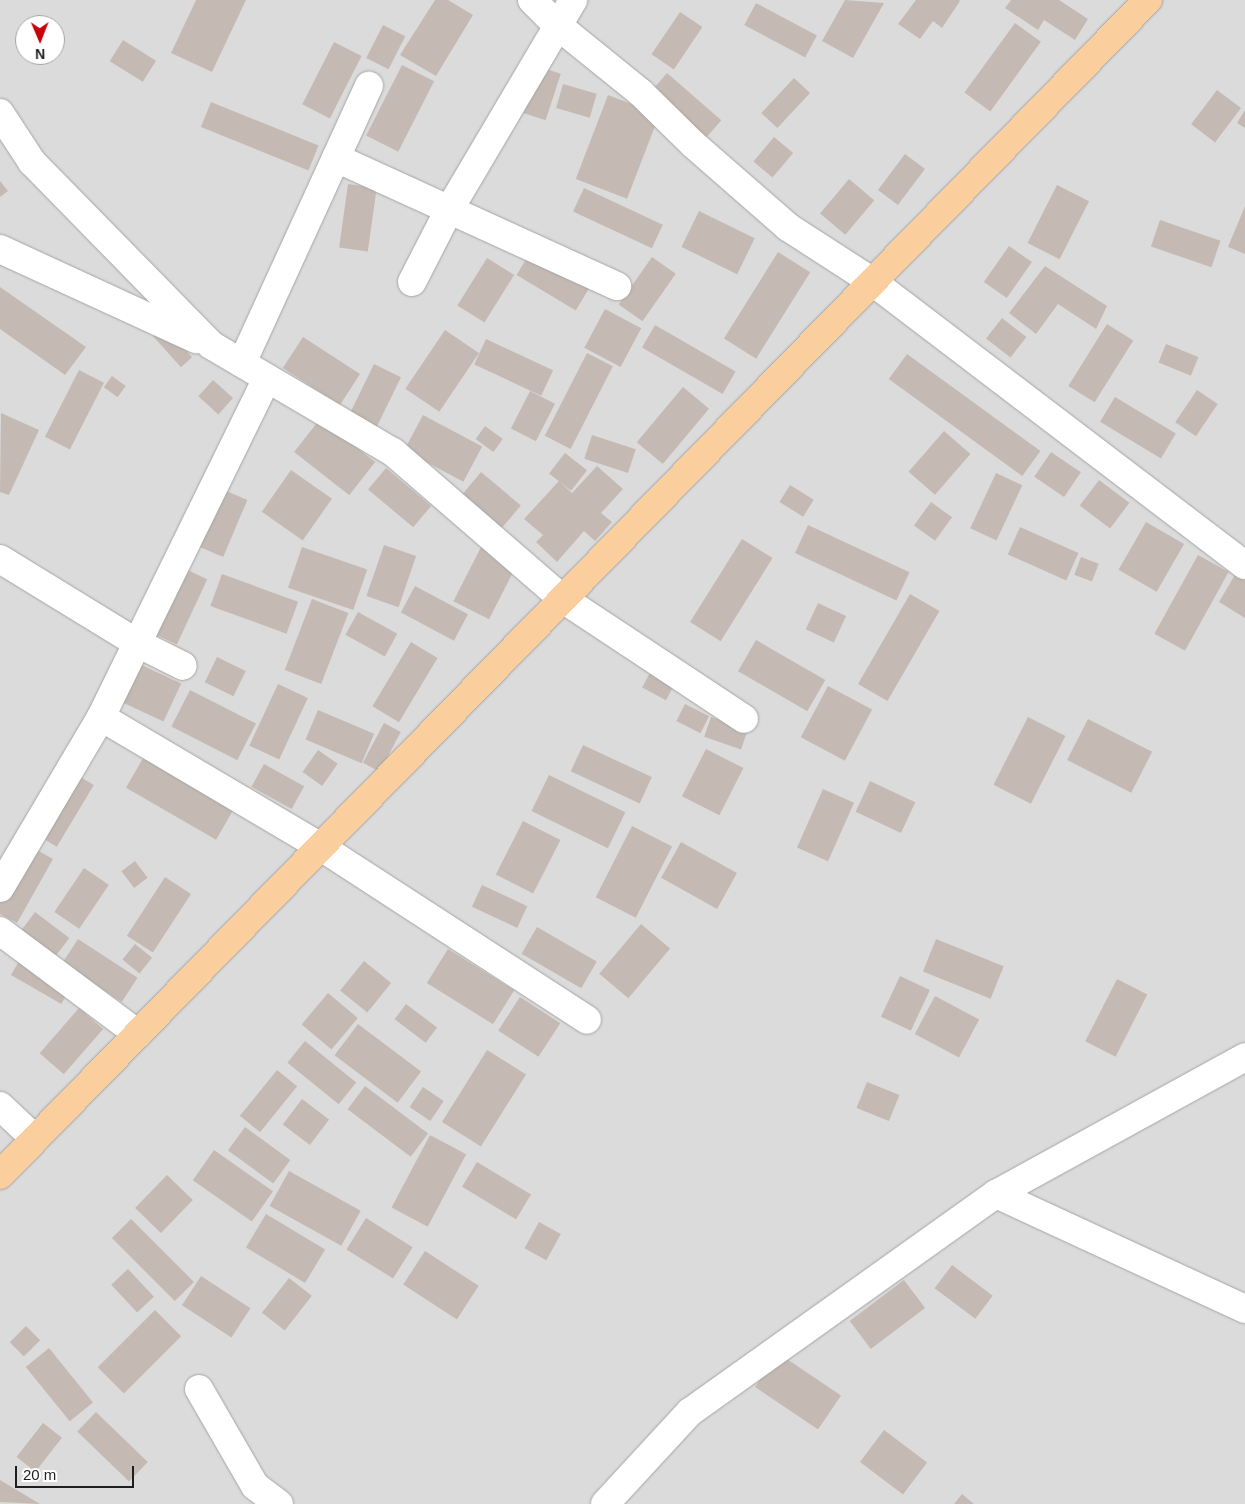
<!DOCTYPE html>
<html>
<head>
<meta charset="utf-8">
<style>
	body { margin:0 }
	#map { position:relative; width:1245px; height:1504px; overflow:hidden; background:#efebe4; font-family:Helvetica,sans-serif }
	div>[style] { position:absolute }
	[style*='--x'] { left:calc(var(--x)*1px); top:calc(var(--y)*1px); width:calc(var(--w)*1px); rotate:calc(var(--a)*1deg) }
	.residential>* { inset:0; background:#dcdbdb }
	.building>* { inset:0; background:#c4bab3; transform-origin:0 0 }
	.roads { filter:drop-shadow(0 0 1px #a5a5a5) drop-shadow(0 0 1px #a5a5a5) }
	.street>* { height:28px; margin:-14px; padding:0 14px; transform-origin:14px; border-radius:14px; background:#fff }
	.primary>* { height:28px; margin:-14px; padding:0 14px; transform-origin:14px; border-radius:14px; background:#fbce9d }
	span { translate:-50% -50%; white-space:nowrap; text-align:center; line-height:1.15; -webkit-text-stroke:4px #fff; paint-order:stroke }
	.north { position:absolute; left:15px; top:15px; width:50px; height:50px; box-sizing:border-box; background:#fff; border:1px solid #a5a5a5; border-radius:50%; rotate:179deg; font-size:14px; font-weight:700; line-height:20px; text-align:center; color:#1e1e1e }
	.north::after { content:''; display:block; margin:auto; width:18px; height:22px; background:#ca020c; clip-path:polygon(50% 0,100% 100%,50% 72%,0 100%) }
	.scale { position:absolute; left:15px; top:1466px; width:119px; height:22px; box-sizing:border-box; border:2px solid #1e1e1e; border-top:0; padding-left:6px; font-size:15px; line-height:18px; white-space:nowrap; color:#1e1e1e; -webkit-text-stroke:4px #fff; paint-order:stroke }
</style>
</head>
<body>
<div id="map">
	<div class="residential">
		<i style="clip-path:polygon(evenodd,0 0,1245px 0,1245px 1504px,0 1504px,0 0,25px 25px,55px 25px,55px 55px,25px 55px,25px 25px)"></i>
	</div>
	<div class="building">
		<i style="clip-path:polygon(196px 0,246px 0,212px 72px,171px 53px)"></i>
		<i style="clip-path:polygon(435px 0,448px 0,473px 15px,436px 76px,400px 55px)"></i>
		<i style="clip-path:polygon(845px 0,884px 3px,853px 58px,822px 41px)"></i>
		<i style="clip-path:polygon(916px 0,959px 0,960px 1px,942px 28px,933px 21px,920px 39px,898px 24px)"></i>
		<i style="clip-path:polygon(1011px 0,1059px 0,1088px 19px,1075px 40px,1044px 20px,1038px 30px,1005px 8px)"></i>
		<i style="left:756px;top:3px;width:69px;height:25px;rotate:28deg"></i>
		<i style="left:680px;top:12px;width:27px;height:51px;rotate:34deg"></i>
		<i style="left:1015px;top:23px;width:32px;height:86px;rotate:36deg"></i>
		<i style="left:383px;top:25px;width:25px;height:37px;rotate:27deg"></i>
		<i style="left:123px;top:40px;width:39px;height:25px;rotate:32deg"></i>
		<i style="left:334px;top:42px;width:31px;height:70px;rotate:27deg"></i>
		<i style="left:402px;top:65px;width:36px;height:79px;rotate:27deg"></i>
		<i style="left:537px;top:66px;width:25px;height:49px;rotate:18deg"></i>
		<i style="left:667px;top:73px;width:72px;height:27px;rotate:41deg"></i>
		<i style="left:794px;top:78px;width:22px;height:48px;rotate:43deg"></i>
		<i style="left:563px;top:84px;width:35px;height:25px;rotate:16deg"></i>
		<i style="left:1217px;top:90px;width:30px;height:43px;rotate:37deg"></i>
		<i style="left:608px;top:95px;width:55px;height:90px;rotate:21deg"></i>
		<i style="left:211px;top:102px;width:116px;height:27px;rotate:22deg"></i>
		<i style="clip-path:polygon(1245px 110px,1245px 128px,1237px 123px)"></i>
		<i style="left:774px;top:137px;width:25px;height:32px;rotate:40deg"></i>
		<i style="left:905px;top:154px;width:25px;height:45px;rotate:37deg"></i>
		<i style="left:849px;top:179px;width:33px;height:45px;rotate:40deg"></i>
		<i style="clip-path:polygon(0 181px,8px 191px,0 197px)"></i>
		<i style="left:348px;top:184px;width:29px;height:64px;rotate:8deg"></i>
		<i style="left:1057px;top:185px;width:36px;height:65px;rotate:27deg"></i>
		<i style="left:584px;top:188px;width:87px;height:26px;rotate:25deg"></i>
		<i style="clip-path:polygon(1245px 206px,1245px 254px,1228px 247px)"></i>
		<i style="left:699px;top:211px;width:62px;height:40px;rotate:26deg"></i>
		<i style="left:1160px;top:220px;width:64px;height:28px;rotate:19deg"></i>
		<i style="left:1009px;top:246px;width:28px;height:44px;rotate:35deg"></i>
		<i style="left:531px;top:251px;width:69px;height:28px;rotate:31deg"></i>
		<i style="left:778px;top:252px;width:38px;height:102px;rotate:32deg"></i>
		<i style="left:652px;top:257px;width:29px;height:58px;rotate:35deg"></i>
		<i style="left:487px;top:258px;width:32px;height:56px;rotate:32deg"></i>
		<i style="clip-path:polygon(1045px 266px,1107px 306px,1096px 329px,1058px 304px,1036px 334px,1009px 313px)"></i>
		<i style="clip-path:polygon(0 287px,86px 347px,65px 375px,0 329px)"></i>
		<i style="left:605px;top:309px;width:41px;height:44px;rotate:28deg"></i>
		<i style="left:1002px;top:318px;width:31px;height:26px;rotate:38deg"></i>
		<i style="left:1107px;top:324px;width:31px;height:73px;rotate:32deg"></i>
		<i style="left:655px;top:325px;width:93px;height:26px;rotate:30deg"></i>
		<i style="left:164px;top:326px;width:42px;height:15px;rotate:48deg"></i>
		<i style="left:445px;top:330px;width:41px;height:71px;rotate:34deg"></i>
		<i style="left:303px;top:337px;width:68px;height:37px;rotate:33deg"></i>
		<i style="left:486px;top:339px;width:74px;height:28px;rotate:25deg"></i>
		<i style="left:1166px;top:344px;width:35px;height:20px;rotate:22deg"></i>
		<i style="left:587px;top:353px;width:29px;height:93px;rotate:27deg"></i>
		<i style="left:907px;top:354px;width:165px;height:31px;rotate:36deg"></i>
		<i style="left:374px;top:364px;width:30px;height:61px;rotate:26deg"></i>
		<i style="left:79px;top:370px;width:28px;height:75px;rotate:27deg"></i>
		<i style="left:112px;top:376px;width:17px;height:14px;rotate:36deg"></i>
		<i style="left:213px;top:380px;width:27px;height:22px;rotate:42deg"></i>
		<i style="left:683px;top:387px;width:34px;height:72px;rotate:40deg"></i>
		<i style="left:1197px;top:390px;width:25px;height:39px;rotate:34deg"></i>
		<i style="left:530px;top:391px;width:28px;height:42px;rotate:27deg"></i>
		<i style="left:1115px;top:397px;width:71px;height:29px;rotate:31deg"></i>
		<i style="clip-path:polygon(1px 413px,39px 430px,9px 495px,0 492px)"></i>
		<i style="left:423px;top:415px;width:67px;height:40px;rotate:28deg"></i>
		<i style="left:320px;top:419px;width:70px;height:42px;rotate:38deg"></i>
		<i style="left:485px;top:426px;width:22px;height:16px;rotate:36deg"></i>
		<i style="left:944px;top:431px;width:35px;height:54px;rotate:41deg"></i>
		<i style="left:592px;top:435px;width:46px;height:25px;rotate:18deg"></i>
		<i style="left:1051px;top:452px;width:36px;height:30px;rotate:34deg"></i>
		<i style="left:565px;top:453px;width:28px;height:26px;rotate:38deg"></i>
		<i style="clip-path:polygon(597px 466px,623px 489px,601px 513px,612px 522px,595px 541px,584px 531px,557px 562px,536px 542px,543px 535px,524px 519px,559px 481px,572px 493px)"></i>
		<i style="left:386px;top:468px;width:59px;height:28px;rotate:40deg"></i>
		<i style="left:291px;top:470px;width:50px;height:51px;rotate:35deg"></i>
		<i style="left:481px;top:472px;width:52px;height:39px;rotate:40deg"></i>
		<i style="left:996px;top:473px;width:29px;height:61px;rotate:25deg"></i>
		<i style="left:1099px;top:480px;width:38px;height:32px;rotate:37deg"></i>
		<i style="left:790px;top:485px;width:28px;height:20px;rotate:32deg"></i>
		<i style="left:217px;top:487px;width:33px;height:62px;rotate:23deg"></i>
		<i style="left:931px;top:502px;width:26px;height:29px;rotate:36deg"></i>
		<i style="left:1146px;top:522px;width:44px;height:55px;rotate:30deg"></i>
		<i style="left:808px;top:525px;width:112px;height:31px;rotate:25deg"></i>
		<i style="left:1020px;top:527px;width:64px;height:30px;rotate:24deg"></i>
		<i style="left:742px;top:539px;width:36px;height:98px;rotate:32deg"></i>
		<i style="left:384px;top:545px;width:34px;height:54px;rotate:19deg"></i>
		<i style="left:482px;top:545px;width:40px;height:63px;rotate:27deg"></i>
		<i style="left:302px;top:547px;width:69px;height:43px;rotate:19deg"></i>
		<i style="left:1198px;top:555px;width:35px;height:90px;rotate:29deg"></i>
		<i style="left:1081px;top:557px;width:19px;height:19px;rotate:21deg"></i>
		<i style="left:181px;top:567px;width:29px;height:72px;rotate:25deg"></i>
		<i style="clip-path:polygon(1236px 573px,1245px 578px,1245px 618px,1219px 602px)"></i>
		<i style="left:222px;top:574px;width:81px;height:34px;rotate:20deg"></i>
		<i style="left:415px;top:586px;width:60px;height:30px;rotate:28deg"></i>
		<i style="left:910px;top:594px;width:34px;height:104px;rotate:30deg"></i>
		<i style="left:312px;top:599px;width:39px;height:76px;rotate:21deg"></i>
		<i style="left:818px;top:603px;width:31px;height:29px;rotate:25deg"></i>
		<i style="left:358px;top:612px;width:45px;height:26px;rotate:29deg"></i>
		<i style="left:756px;top:640px;width:80px;height:36px;rotate:30deg"></i>
		<i style="left:411px;top:642px;width:31px;height:75px;rotate:31deg"></i>
		<i style="left:217px;top:657px;width:32px;height:28px;rotate:26deg"></i>
		<i style="left:135px;top:662px;width:51px;height:42px;rotate:25deg"></i>
		<i style="left:652px;top:669px;width:27px;height:21px;rotate:28deg"></i>
		<i style="left:278px;top:684px;width:33px;height:68px;rotate:25deg"></i>
		<i style="left:828px;top:686px;width:50px;height:58px;rotate:28deg"></i>
		<i style="left:190px;top:690px;width:74px;height:41px;rotate:27deg"></i>
		<i style="left:685px;top:704px;width:27px;height:19px;rotate:27deg"></i>
		<i style="left:318px;top:710px;width:61px;height:32px;rotate:23deg"></i>
		<i style="left:711px;top:717px;width:39px;height:21px;rotate:19deg"></i>
		<i style="left:1028px;top:717px;width:42px;height:76px;rotate:27deg"></i>
		<i style="left:1088px;top:719px;width:72px;height:46px;rotate:27deg"></i>
		<i style="left:384px;top:723px;width:19px;height:45px;rotate:28deg"></i>
		<i style="left:583px;top:745px;width:76px;height:29px;rotate:25deg"></i>
		<i style="left:706px;top:749px;width:42px;height:53px;rotate:27deg"></i>
		<i style="left:318px;top:750px;width:24px;height:27px;rotate:35deg"></i>
		<i style="left:146px;top:753px;width:104px;height:40px;rotate:30deg"></i>
		<i style="left:264px;top:764px;width:46px;height:26px;rotate:29deg"></i>
		<i style="left:69px;top:770px;width:29px;height:72px;rotate:31deg"></i>
		<i style="left:549px;top:775px;width:85px;height:40px;rotate:26deg"></i>
		<i style="left:870px;top:781px;width:50px;height:34px;rotate:25deg"></i>
		<i style="left:823px;top:789px;width:34px;height:64px;rotate:24deg"></i>
		<i style="left:523px;top:821px;width:42px;height:60px;rotate:27deg"></i>
		<i style="left:632px;top:826px;width:45px;height:80px;rotate:27deg"></i>
		<i style="left:681px;top:842px;width:64px;height:41px;rotate:29deg"></i>
		<i style="clip-path:polygon(28px 845px,53px 859px,17px 923px,0 914px,0 894px)"></i>
		<i style="left:135px;top:861px;width:21px;height:17px;rotate:53deg"></i>
		<i style="left:84px;top:868px;width:30px;height:53px;rotate:34deg"></i>
		<i style="left:165px;top:877px;width:31px;height:70px;rotate:33deg"></i>
		<i style="left:482px;top:885px;width:50px;height:24px;rotate:25deg"></i>
		<i style="left:35px;top:912px;width:43px;height:24px;rotate:37deg"></i>
		<i style="left:641px;top:924px;width:38px;height:65px;rotate:40deg"></i>
		<i style="left:537px;top:927px;width:69px;height:31px;rotate:30deg"></i>
		<i style="left:78px;top:939px;width:71px;height:29px;rotate:33deg"></i>
		<i style="left:936px;top:939px;width:73px;height:35px;rotate:22deg"></i>
		<i style="left:135px;top:944px;width:22px;height:20px;rotate:39deg"></i>
		<i style="left:448px;top:949px;width:78px;height:40px;rotate:32deg"></i>
		<i style="left:22px;top:956px;width:58px;height:22px;rotate:30deg"></i>
		<i style="left:364px;top:961px;width:35px;height:38px;rotate:39deg"></i>
		<i style="left:900px;top:976px;width:33px;height:45px;rotate:25deg"></i>
		<i style="left:1117px;top:979px;width:34px;height:70px;rotate:27deg"></i>
		<i style="left:328px;top:993px;width:39px;height:41px;rotate:40deg"></i>
		<i style="left:935px;top:996px;width:50px;height:43px;rotate:28deg"></i>
		<i style="left:520px;top:997px;width:48px;height:40px;rotate:33deg"></i>
		<i style="left:406px;top:1004px;width:39px;height:19px;rotate:37deg"></i>
		<i style="left:79px;top:1008px;width:32px;height:60px;rotate:41deg"></i>
		<i style="left:358px;top:1024px;width:79px;height:39px;rotate:37deg"></i>
		<i style="left:305px;top:1041px;width:66px;height:28px;rotate:39deg"></i>
		<i style="left:487px;top:1050px;width:46px;height:85px;rotate:32deg"></i>
		<i style="left:277px;top:1070px;width:26px;height:59px;rotate:39deg"></i>
		<i style="left:867px;top:1082px;width:35px;height:28px;rotate:22deg"></i>
		<i style="left:365px;top:1086px;width:79px;height:29px;rotate:37deg"></i>
		<i style="left:423px;top:1087px;width:25px;height:24px;rotate:34deg"></i>
		<i style="left:302px;top:1099px;width:34px;height:32px;rotate:37deg"></i>
		<i style="left:245px;top:1127px;width:56px;height:29px;rotate:36deg"></i>
		<i style="left:430px;top:1135px;width:41px;height:82px;rotate:28deg"></i>
		<i style="left:214px;top:1150px;width:72px;height:37px;rotate:35deg"></i>
		<i style="left:477px;top:1162px;width:63px;height:29px;rotate:31deg"></i>
		<i style="left:289px;top:1171px;width:82px;height:40px;rotate:29deg"></i>
		<i style="left:167px;top:1175px;width:36px;height:46px;rotate:44deg"></i>
		<i style="left:266px;top:1214px;width:69px;height:39px;rotate:31deg"></i>
		<i style="left:366px;top:1218px;width:55px;height:37px;rotate:32deg"></i>
		<i style="left:131px;top:1219px;width:89px;height:27px;rotate:45deg"></i>
		<i style="left:539px;top:1222px;width:25px;height:30px;rotate:29deg"></i>
		<i style="left:425px;top:1251px;width:64px;height:40px;rotate:33deg"></i>
		<i style="left:952px;top:1265px;width:51px;height:29px;rotate:37deg"></i>
		<i style="left:128px;top:1269px;width:38px;height:23px;rotate:47deg"></i>
		<i style="left:201px;top:1276px;width:59px;height:35px;rotate:33deg"></i>
		<i style="left:289px;top:1278px;width:29px;height:44px;rotate:38deg"></i>
		<i style="left:904px;top:1280px;width:35px;height:68px;rotate:53deg"></i>
		<i style="left:155px;top:1310px;width:37px;height:81px;rotate:45deg"></i>
		<i style="left:26px;top:1326px;width:20px;height:23px;rotate:45deg"></i>
		<i style="left:49px;top:1348px;width:70px;height:30px;rotate:51deg"></i>
		<i style="left:778px;top:1353px;width:76px;height:41px;rotate:34deg"></i>
		<i style="left:96px;top:1412px;width:72px;height:27px;rotate:44deg"></i>
		<i style="left:43px;top:1423px;width:24px;height:43px;rotate:38deg"></i>
		<i style="left:884px;top:1430px;width:54px;height:40px;rotate:37deg"></i>
		<i style="clip-path:polygon(0 1480px,40px 1504px,0 1502px)"></i>
		<i style="clip-path:polygon(962px 1494px,974px 1504px,954px 1504px)"></i>
	</div>
	<div class="roads">
		<div class="street">
			<i style="--x:532;--y:0;--w:35;--a:45"></i>
			<i style="--x:557;--y:25;--w:108;--a:39"></i>
			<i style="--x:641;--y:93;--w:74;--a:44.5"></i>
			<i style="--x:694;--y:145;--w:125;--a:41.1"></i>
			<i style="--x:788;--y:227;--w:101;--a:32.9"></i>
			<i style="--x:873;--y:282;--w:467;--a:37.3"></i>
			<i style="--x:0;--y:113;--w:59;--a:56.9"></i>
			<i style="--x:32;--y:162;--w:256;--a:45.6"></i>
			<i style="--x:211;--y:345;--w:211;--a:30.5"></i>
			<i style="--x:393;--y:452;--w:225;--a:40.9"></i>
			<i style="--x:563;--y:599;--w:217;--a:33.5"></i>
			<i style="--x:336;--y:158;--w:309;--a:24.5"></i>
			<i style="--x:0;--y:249;--w:216;--a:24.7"></i>
			<i style="--x:412;--y:282;--w:81;--a:-62.8"></i>
			<i style="--x:449;--y:210;--w:244;--a:-59.4"></i>
			<i style="--x:242;--y:363;--w:305;--a:-65.4"></i>
			<i style="--x:0;--y:559;--w:161;--a:31.5"></i>
			<i style="--x:137;--y:643;--w:51;--a:26.6"></i>
			<i style="--x:101;--y:717;--w:256;--a:30.6"></i>
			<i style="--x:321;--y:847;--w:317;--a:33"></i>
			<i style="--x:0;--y:888;--w:199;--a:-59.4"></i>
			<i style="--x:101;--y:717;--w:377;--a:-63.9"></i>
			<i style="--x:0;--y:931;--w:172;--a:36.7"></i>
			<i style="--x:0;--y:1106;--w:48;--a:43.3"></i>
			<i style="--x:996;--y:1194;--w:274;--a:24.8"></i>
			<i style="--x:199;--y:1389;--w:112;--a:60"></i>
			<i style="--x:255;--y:1486;--w:30;--a:37"></i>
			<i style="--x:605;--y:1504;--w:125;--a:-47.3"></i>
			<i style="--x:690;--y:1412;--w:376;--a:-35.5"></i>
			<i style="--x:996;--y:1194;--w:284;--a:-28.8"></i>
		</div>
		<div class="primary">
			<i style="--x:0;--y:1175;--w:1643;--a:-45.67"></i>
		</div>
	</div>
	<div class="north">N</div>
	<div class="scale">20 m</div>
</div>
</body>
</html>
